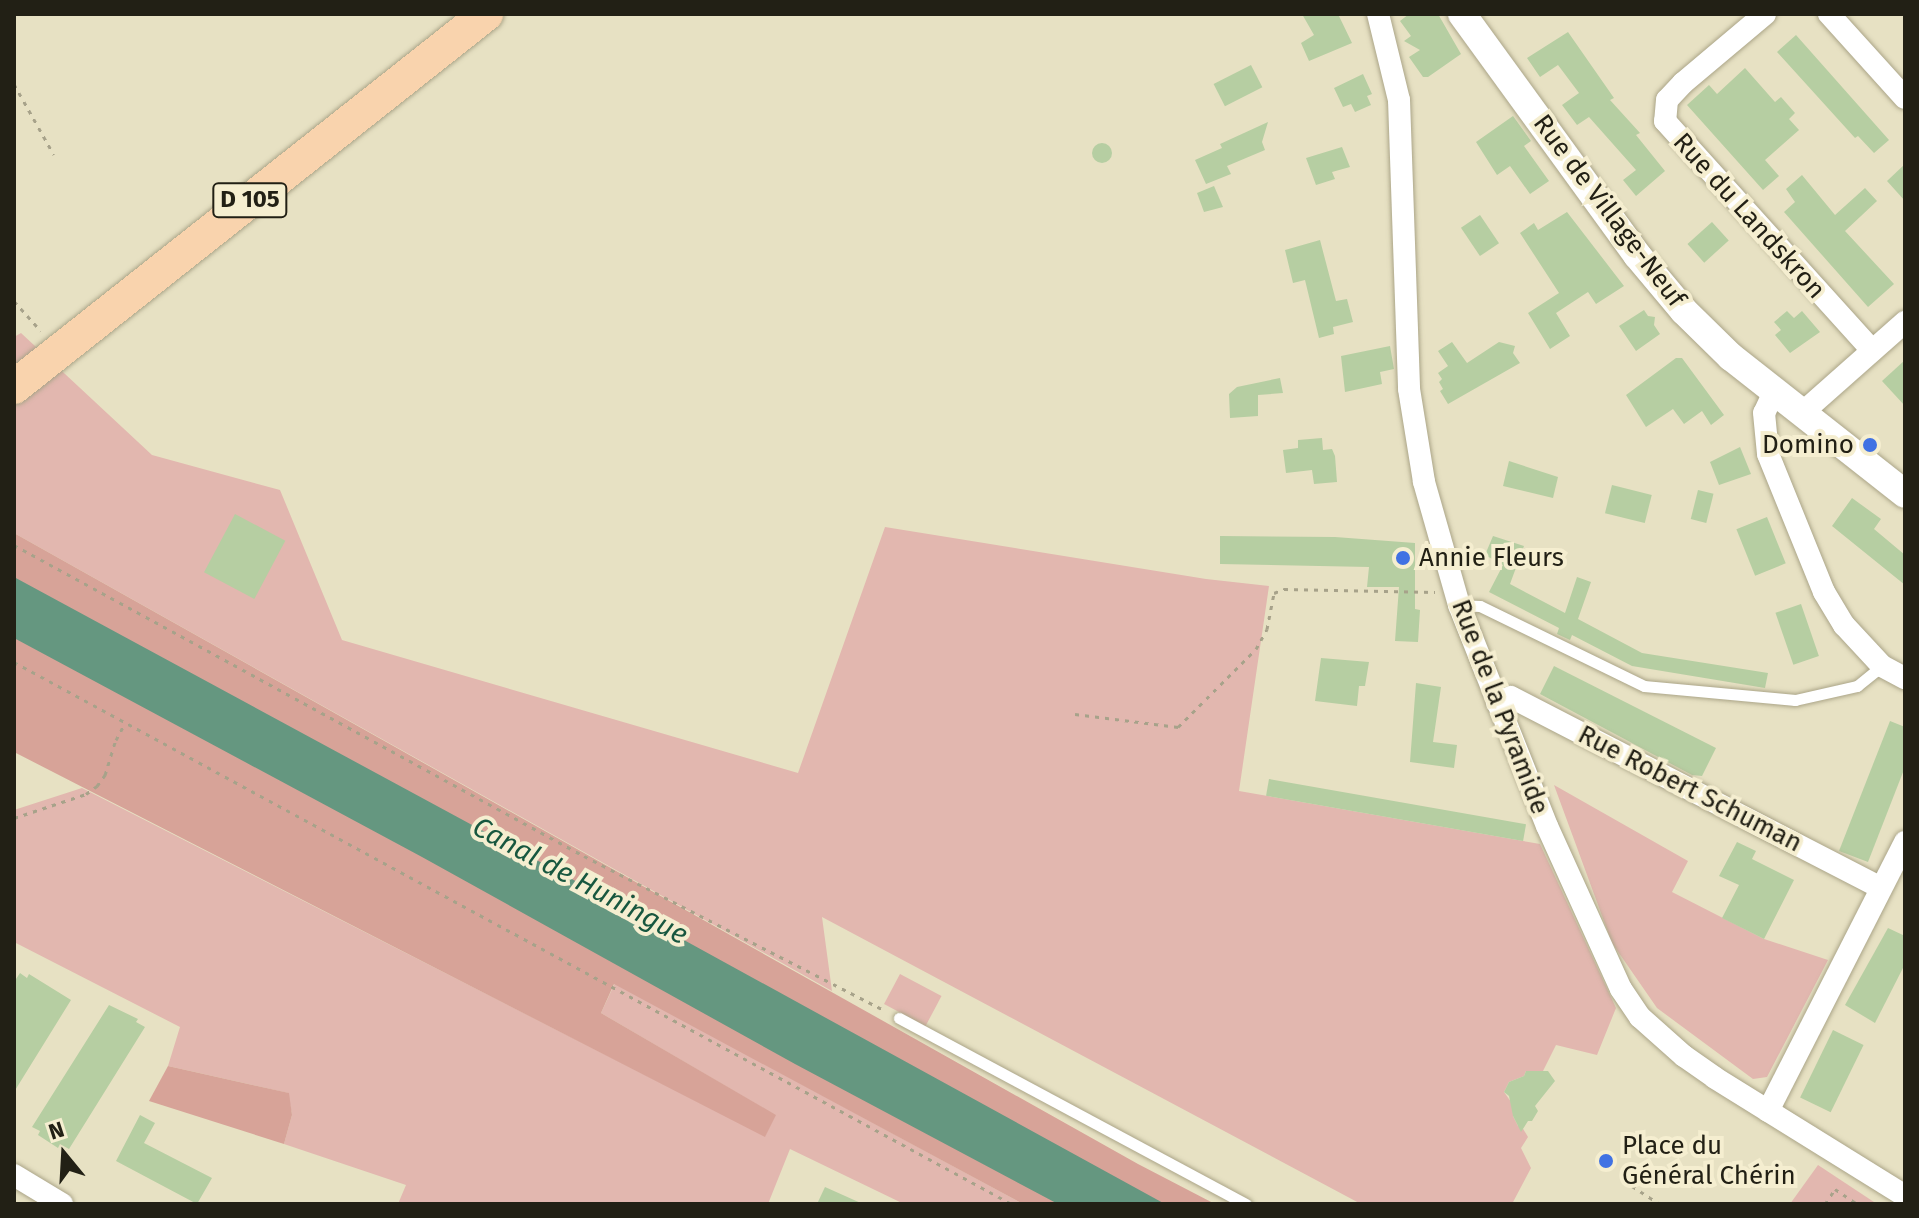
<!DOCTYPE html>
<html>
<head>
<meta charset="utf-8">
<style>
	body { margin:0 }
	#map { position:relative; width:1919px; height:1218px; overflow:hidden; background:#e7e1c3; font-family:"Fira Sans",sans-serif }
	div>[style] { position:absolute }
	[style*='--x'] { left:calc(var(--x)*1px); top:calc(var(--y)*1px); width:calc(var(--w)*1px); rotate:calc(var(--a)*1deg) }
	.green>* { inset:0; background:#e2b7af; transform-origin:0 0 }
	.forest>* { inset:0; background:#d7a398 }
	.water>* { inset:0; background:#659780 }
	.building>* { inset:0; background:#b6cea2; transform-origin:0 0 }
	.round { border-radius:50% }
	.path>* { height:3px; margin-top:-1.5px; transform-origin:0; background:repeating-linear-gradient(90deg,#a7a28a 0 4px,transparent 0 10px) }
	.roads { filter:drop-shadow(0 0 2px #aba588) drop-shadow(0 0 2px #aba588) }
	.service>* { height:11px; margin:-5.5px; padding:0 5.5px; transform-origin:5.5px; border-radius:5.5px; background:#fff }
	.minor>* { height:22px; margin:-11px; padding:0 11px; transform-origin:11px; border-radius:11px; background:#fff }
	.tertiary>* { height:28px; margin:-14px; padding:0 14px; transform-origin:14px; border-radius:14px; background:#fff }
	.primary>* { height:34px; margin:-17px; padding:0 17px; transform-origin:17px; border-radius:17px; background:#f9d3ad }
	.dots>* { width:22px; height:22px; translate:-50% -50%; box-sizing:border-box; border:4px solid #f5eed0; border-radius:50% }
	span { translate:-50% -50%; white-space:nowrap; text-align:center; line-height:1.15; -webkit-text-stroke:8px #f5eed0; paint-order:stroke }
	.shield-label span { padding:2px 6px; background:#f5eed0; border:2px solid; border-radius:6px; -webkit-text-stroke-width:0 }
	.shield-label { font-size:24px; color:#222015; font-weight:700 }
	.street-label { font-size:26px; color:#222015 }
	.poi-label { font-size:26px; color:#222015 }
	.right { translate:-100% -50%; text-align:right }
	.left { translate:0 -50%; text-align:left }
	.water-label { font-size:28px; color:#17573f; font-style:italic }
	.frame { position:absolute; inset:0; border:16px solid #222015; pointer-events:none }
	.north { position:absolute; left:24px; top:1114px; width:80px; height:80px; -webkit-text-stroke:6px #f5eed0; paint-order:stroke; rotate:342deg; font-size:22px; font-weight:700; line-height:32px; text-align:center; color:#222015 }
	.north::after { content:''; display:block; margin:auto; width:28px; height:36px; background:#222015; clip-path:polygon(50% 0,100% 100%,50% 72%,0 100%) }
</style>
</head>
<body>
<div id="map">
	<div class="green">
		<i style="clip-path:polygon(21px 333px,152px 455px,280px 490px,342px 640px,798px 773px,885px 527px,1206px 579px,1269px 586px,1239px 791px,1540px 844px,1616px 1008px,1597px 1055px,1556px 1045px,1540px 1077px,1526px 1071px,1524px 1076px,1509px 1082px,1504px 1092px,1516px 1109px,1513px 1116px,1518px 1126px,1522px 1127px,1528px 1137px,1521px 1148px,1531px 1168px,1512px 1204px,1361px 1204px,822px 917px,832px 991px,14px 533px,14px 337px)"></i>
		<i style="clip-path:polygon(1554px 785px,1688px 861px,1672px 892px,1764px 939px,1828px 960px,1767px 1077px,1753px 1079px,1657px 1008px,1612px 943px)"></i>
		<i style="clip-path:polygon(82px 788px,765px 1136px,775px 1115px,601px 1013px,615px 983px,1023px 1204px,904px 1204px,790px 1149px,768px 1204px,398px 1204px,406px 1185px,284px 1144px,292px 1115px,288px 1093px,168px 1066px,180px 1027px,14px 942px,14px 810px)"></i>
		<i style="left:900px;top:974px;width:47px;height:34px;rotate:28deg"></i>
		<i style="clip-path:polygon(1818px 1165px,1877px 1204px,1790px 1204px)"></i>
	</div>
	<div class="forest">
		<i style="clip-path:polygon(14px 533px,1138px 1164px,1215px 1204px,1023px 1204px,614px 984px,601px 1013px,776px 1115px,765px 1137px,14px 752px)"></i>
		<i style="clip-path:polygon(168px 1066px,289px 1093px,292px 1115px,284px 1144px,149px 1101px)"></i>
	</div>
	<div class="water">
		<i style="clip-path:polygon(14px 577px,653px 923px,1165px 1204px,1058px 1204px,795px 1064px,422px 857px,14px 638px)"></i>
	</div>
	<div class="building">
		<i style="clip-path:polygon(1302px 14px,1338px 14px,1352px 43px,1309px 61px,1301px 43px,1314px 35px)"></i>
		<i style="clip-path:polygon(1409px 14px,1438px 14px,1461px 54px,1428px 77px,1423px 77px,1409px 57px,1420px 50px,1404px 41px,1411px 36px,1400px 21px)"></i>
		<i style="clip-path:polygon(1568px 32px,1614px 98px,1610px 100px,1640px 133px,1636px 135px,1665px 171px,1636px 196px,1623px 180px,1636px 170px,1589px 117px,1577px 125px,1562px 105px,1579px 93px,1558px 65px,1540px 77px,1527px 58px)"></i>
		<i style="clip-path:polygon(1796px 35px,1889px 140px,1874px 153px,1858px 136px,1855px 138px,1777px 52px)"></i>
		<i style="left:1251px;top:65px;width:25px;height:42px;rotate:63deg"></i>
		<i style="clip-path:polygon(1745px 68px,1775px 102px,1781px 97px,1795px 113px,1789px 119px,1799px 130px,1765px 160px,1779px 176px,1763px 190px,1687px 105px,1709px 85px,1717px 94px)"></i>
		<i style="clip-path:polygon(1363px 74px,1372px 94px,1367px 96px,1371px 105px,1355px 112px,1351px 104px,1343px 107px,1334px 88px)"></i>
		<i style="clip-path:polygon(1513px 116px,1531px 141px,1524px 146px,1549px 181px,1530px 194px,1510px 166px,1497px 175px,1476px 142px)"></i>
		<i style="clip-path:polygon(1268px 122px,1262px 142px,1265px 150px,1227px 166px,1231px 174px,1206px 184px,1195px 160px,1222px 148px,1220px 144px)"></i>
		<i class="round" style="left:1092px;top:143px;width:20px;height:20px"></i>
		<i style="clip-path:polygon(1342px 147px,1350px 167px,1332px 172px,1335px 179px,1316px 185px,1306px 158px)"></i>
		<i style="clip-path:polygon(1905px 164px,1905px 201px,1887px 181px)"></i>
		<i style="clip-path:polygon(1802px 175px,1835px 215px,1865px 188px,1877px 201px,1845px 231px,1894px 284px,1868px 307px,1784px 212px,1795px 202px,1786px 189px)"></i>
		<i style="clip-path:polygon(1214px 186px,1223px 207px,1204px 212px,1197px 193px)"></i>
		<i style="clip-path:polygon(1567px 212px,1624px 286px,1596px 304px,1588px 292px,1556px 313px,1570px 336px,1550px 349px,1528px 313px,1559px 293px,1520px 233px,1534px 223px,1538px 230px)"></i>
		<i style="left:1480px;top:215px;width:34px;height:23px;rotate:56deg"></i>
		<i style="left:1712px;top:222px;width:25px;height:33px;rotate:48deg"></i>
		<i style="clip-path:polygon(1320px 240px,1336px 301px,1347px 299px,1353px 322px,1333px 327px,1334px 334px,1319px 338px,1305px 280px,1293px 283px,1285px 250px)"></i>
		<i style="clip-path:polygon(1644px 310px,1648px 316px,1655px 317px,1654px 325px,1660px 334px,1636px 351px,1619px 326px)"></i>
		<i style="clip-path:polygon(1787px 311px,1794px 318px,1802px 311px,1820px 332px,1790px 353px,1775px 335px,1781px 330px,1774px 322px)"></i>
		<i style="clip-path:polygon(1452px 342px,1467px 363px,1499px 342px,1515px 346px,1513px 353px,1520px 363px,1448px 404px,1440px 391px,1443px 389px,1439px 382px,1442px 379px,1438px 373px,1448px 366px,1438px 351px)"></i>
		<i style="clip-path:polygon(1390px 346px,1394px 369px,1380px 372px,1382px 384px,1345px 392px,1341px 356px)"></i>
		<i style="clip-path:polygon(1676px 358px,1682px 358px,1724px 415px,1711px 425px,1702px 411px,1684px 424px,1673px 409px,1646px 427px,1626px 395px)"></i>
		<i style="clip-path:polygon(1905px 360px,1905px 406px,1882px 381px)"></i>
		<i style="clip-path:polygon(1280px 378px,1283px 393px,1258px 395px,1258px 416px,1230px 418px,1229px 394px,1237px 387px)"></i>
		<i style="clip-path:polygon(1322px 438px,1323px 450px,1332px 449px,1335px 456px,1337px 482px,1314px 484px,1312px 470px,1286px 473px,1283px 450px,1298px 448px,1298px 440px)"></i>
		<i style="clip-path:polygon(1740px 447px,1751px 474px,1719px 485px,1710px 462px)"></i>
		<i style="clip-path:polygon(1509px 461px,1558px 477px,1553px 498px,1503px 486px)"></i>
		<i style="left:1612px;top:485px;width:41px;height:29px;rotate:14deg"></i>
		<i style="left:1698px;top:490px;width:16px;height:30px;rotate:14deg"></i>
		<i style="clip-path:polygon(1852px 498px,1881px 519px,1874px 529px,1905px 555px,1905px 585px,1832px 526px)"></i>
		<i style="left:235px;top:514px;width:57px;height:66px;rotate:28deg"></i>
		<i style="left:1767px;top:517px;width:50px;height:33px;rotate:68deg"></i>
		<i style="clip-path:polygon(1220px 536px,1335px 537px,1415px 543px,1415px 609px,1420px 610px,1418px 642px,1395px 641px,1399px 587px,1367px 587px,1369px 567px,1220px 564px)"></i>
		<i style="clip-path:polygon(1493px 536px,1524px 546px,1510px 584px,1565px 613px,1577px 577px,1591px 582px,1578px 619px,1642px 653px,1768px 673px,1765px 688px,1632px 666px,1572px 635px,1570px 640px,1557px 634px,1559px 628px,1489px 592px,1503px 565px,1485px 555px)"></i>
		<i style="left:1801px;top:604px;width:55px;height:27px;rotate:71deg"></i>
		<i style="clip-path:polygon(1321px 658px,1369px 662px,1365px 686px,1359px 686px,1357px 706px,1315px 701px)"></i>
		<i style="clip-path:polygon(1554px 666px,1716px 748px,1702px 776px,1692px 775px,1540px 694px)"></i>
		<i style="clip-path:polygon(1416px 683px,1441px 687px,1433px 742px,1457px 745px,1454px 768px,1410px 762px)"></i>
		<i style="clip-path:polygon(1890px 721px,1905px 727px,1905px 767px,1868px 862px,1839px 851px)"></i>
		<i style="left:1269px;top:779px;width:261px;height:17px;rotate:10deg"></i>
		<i style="clip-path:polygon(1737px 842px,1756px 851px,1752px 859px,1794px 880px,1764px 939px,1722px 918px,1739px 885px,1719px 876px)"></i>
		<i style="clip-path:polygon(1888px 928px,1905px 936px,1905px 964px,1875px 1023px,1845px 1005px)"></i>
		<i style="clip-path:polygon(20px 973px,27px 978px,29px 974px,71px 1000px,14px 1092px,14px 982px)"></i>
		<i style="clip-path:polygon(109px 1005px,138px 1019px,136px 1022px,145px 1027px,69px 1149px,60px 1144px,58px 1148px,38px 1135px,40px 1131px,32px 1127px)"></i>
		<i style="left:1833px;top:1030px;width:34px;height:75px;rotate:26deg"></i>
		<i style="clip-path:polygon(1526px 1071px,1548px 1071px,1555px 1081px,1535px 1106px,1538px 1111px,1532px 1121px,1528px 1121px,1521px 1132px,1513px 1116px,1509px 1096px,1504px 1092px,1509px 1082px,1524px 1076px)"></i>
		<i style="clip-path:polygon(140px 1115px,155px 1123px,144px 1143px,212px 1178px,197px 1204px,116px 1161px)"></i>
		<i style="clip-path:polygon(825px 1187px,863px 1204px,817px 1204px)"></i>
	</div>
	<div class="path">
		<i style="--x:14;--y:84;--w:81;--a:60.6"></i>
		<i style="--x:14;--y:301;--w:40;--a:48"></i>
		<i style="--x:14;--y:545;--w:649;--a:28.62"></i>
		<i style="--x:584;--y:856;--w:339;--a:27.2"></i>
		<i style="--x:14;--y:662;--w:1136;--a:28.51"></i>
		<i style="--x:1075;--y:714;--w:104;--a:7.2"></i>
		<i style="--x:1178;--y:727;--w:110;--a:-45"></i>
		<i style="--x:1256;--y:649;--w:23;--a:-61"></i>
		<i style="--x:1267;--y:629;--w:37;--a:-79"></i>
		<i style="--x:1274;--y:593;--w:11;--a:-22"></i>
		<i style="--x:1284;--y:589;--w:151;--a:1.1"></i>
		<i style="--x:14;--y:818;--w:76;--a:-18.4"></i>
		<i style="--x:86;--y:794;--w:14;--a:-36"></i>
		<i style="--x:97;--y:786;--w:14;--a:-54"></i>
		<i style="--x:105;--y:775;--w:37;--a:-73"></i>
		<i style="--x:116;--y:740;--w:19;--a:-62"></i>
		<i style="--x:1632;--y:1186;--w:33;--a:33"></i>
		<i style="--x:1825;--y:1204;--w:18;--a:-56"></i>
		<i style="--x:1835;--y:1189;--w:27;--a:34"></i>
	</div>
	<div class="roads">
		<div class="service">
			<i style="--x:1459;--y:605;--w:21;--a:3"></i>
			<i style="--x:1480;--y:606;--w:182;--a:26"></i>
			<i style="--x:1644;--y:686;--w:152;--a:5.3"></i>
			<i style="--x:1795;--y:700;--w:64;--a:-12.7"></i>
			<i style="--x:1857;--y:686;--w:32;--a:-39"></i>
			<i style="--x:899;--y:1018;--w:394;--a:28.2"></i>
		</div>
		<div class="minor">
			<i style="--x:1378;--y:14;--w:89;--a:76.3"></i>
			<i style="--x:1399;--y:100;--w:289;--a:88"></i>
			<i style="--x:1409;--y:389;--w:94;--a:80.8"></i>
			<i style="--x:1424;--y:482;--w:128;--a:74.1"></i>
			<i style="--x:1459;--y:605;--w:238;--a:68.3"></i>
			<i style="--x:1547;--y:826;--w:179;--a:65.6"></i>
			<i style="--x:1621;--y:989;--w:34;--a:56"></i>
			<i style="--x:1640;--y:1017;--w:59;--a:41.6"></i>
			<i style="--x:1684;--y:1056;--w:38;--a:35"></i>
			<i style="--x:1715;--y:1078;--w:224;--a:31.8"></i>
			<i style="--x:1765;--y:14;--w:107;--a:139.9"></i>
			<i style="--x:1683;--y:83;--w:23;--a:133"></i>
			<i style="--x:1667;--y:100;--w:21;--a:95"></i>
			<i style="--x:1665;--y:121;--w:309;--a:47.9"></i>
			<i style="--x:1829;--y:14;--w:113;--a:47.9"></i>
			<i style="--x:1774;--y:392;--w:23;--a:115"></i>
			<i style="--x:1764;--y:413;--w:41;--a:84.4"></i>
			<i style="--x:1768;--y:454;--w:149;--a:67.9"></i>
			<i style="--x:1824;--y:592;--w:39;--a:59"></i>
			<i style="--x:1844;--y:625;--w:56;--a:47.2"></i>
			<i style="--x:1882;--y:666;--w:26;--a:28"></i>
			<i style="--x:1801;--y:414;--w:139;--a:-41.5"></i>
			<i style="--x:1497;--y:703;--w:15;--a:-23"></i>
			<i style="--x:1511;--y:697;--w:416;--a:27.3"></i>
			<i style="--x:1768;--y:1111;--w:302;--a:-63"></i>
			<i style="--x:14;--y:1175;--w:56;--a:31.1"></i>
		</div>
		<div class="tertiary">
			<i style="--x:1462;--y:14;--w:298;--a:54"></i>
			<i style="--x:1637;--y:255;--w:73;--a:50"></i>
			<i style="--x:1684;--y:311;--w:66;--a:44.4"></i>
			<i style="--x:1731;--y:357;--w:221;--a:38.2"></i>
		</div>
		<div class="primary">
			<i style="--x:14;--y:387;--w:602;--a:-38.32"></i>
		</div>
	</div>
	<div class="dots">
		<i style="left:1870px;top:445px;background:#4172e3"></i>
		<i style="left:1403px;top:558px;background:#4172e3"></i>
		<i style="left:1606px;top:1161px;background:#4172e3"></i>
	</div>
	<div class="shield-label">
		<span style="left:250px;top:200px">D 105</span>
	</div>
	<div class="street-label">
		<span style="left:1609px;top:211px;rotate:53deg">Rue de Village-Neuf</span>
		<span style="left:1749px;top:216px;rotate:48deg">Rue du Landskron</span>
		<span style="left:1500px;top:707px;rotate:69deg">Rue de la Pyramide</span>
		<span style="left:1690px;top:789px;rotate:27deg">Rue Robert Schuman</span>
	</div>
	<div class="poi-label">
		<span class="right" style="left:1854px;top:445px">Domino</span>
		<span class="left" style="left:1419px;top:558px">Annie Fleurs</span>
		<span class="left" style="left:1622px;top:1161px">Place du<br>Général Chérin</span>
	</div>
	<div class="water-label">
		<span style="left:580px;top:881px;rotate:28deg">Canal de Huningue</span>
	</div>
	<div class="frame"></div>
	<div class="north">N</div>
</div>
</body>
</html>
